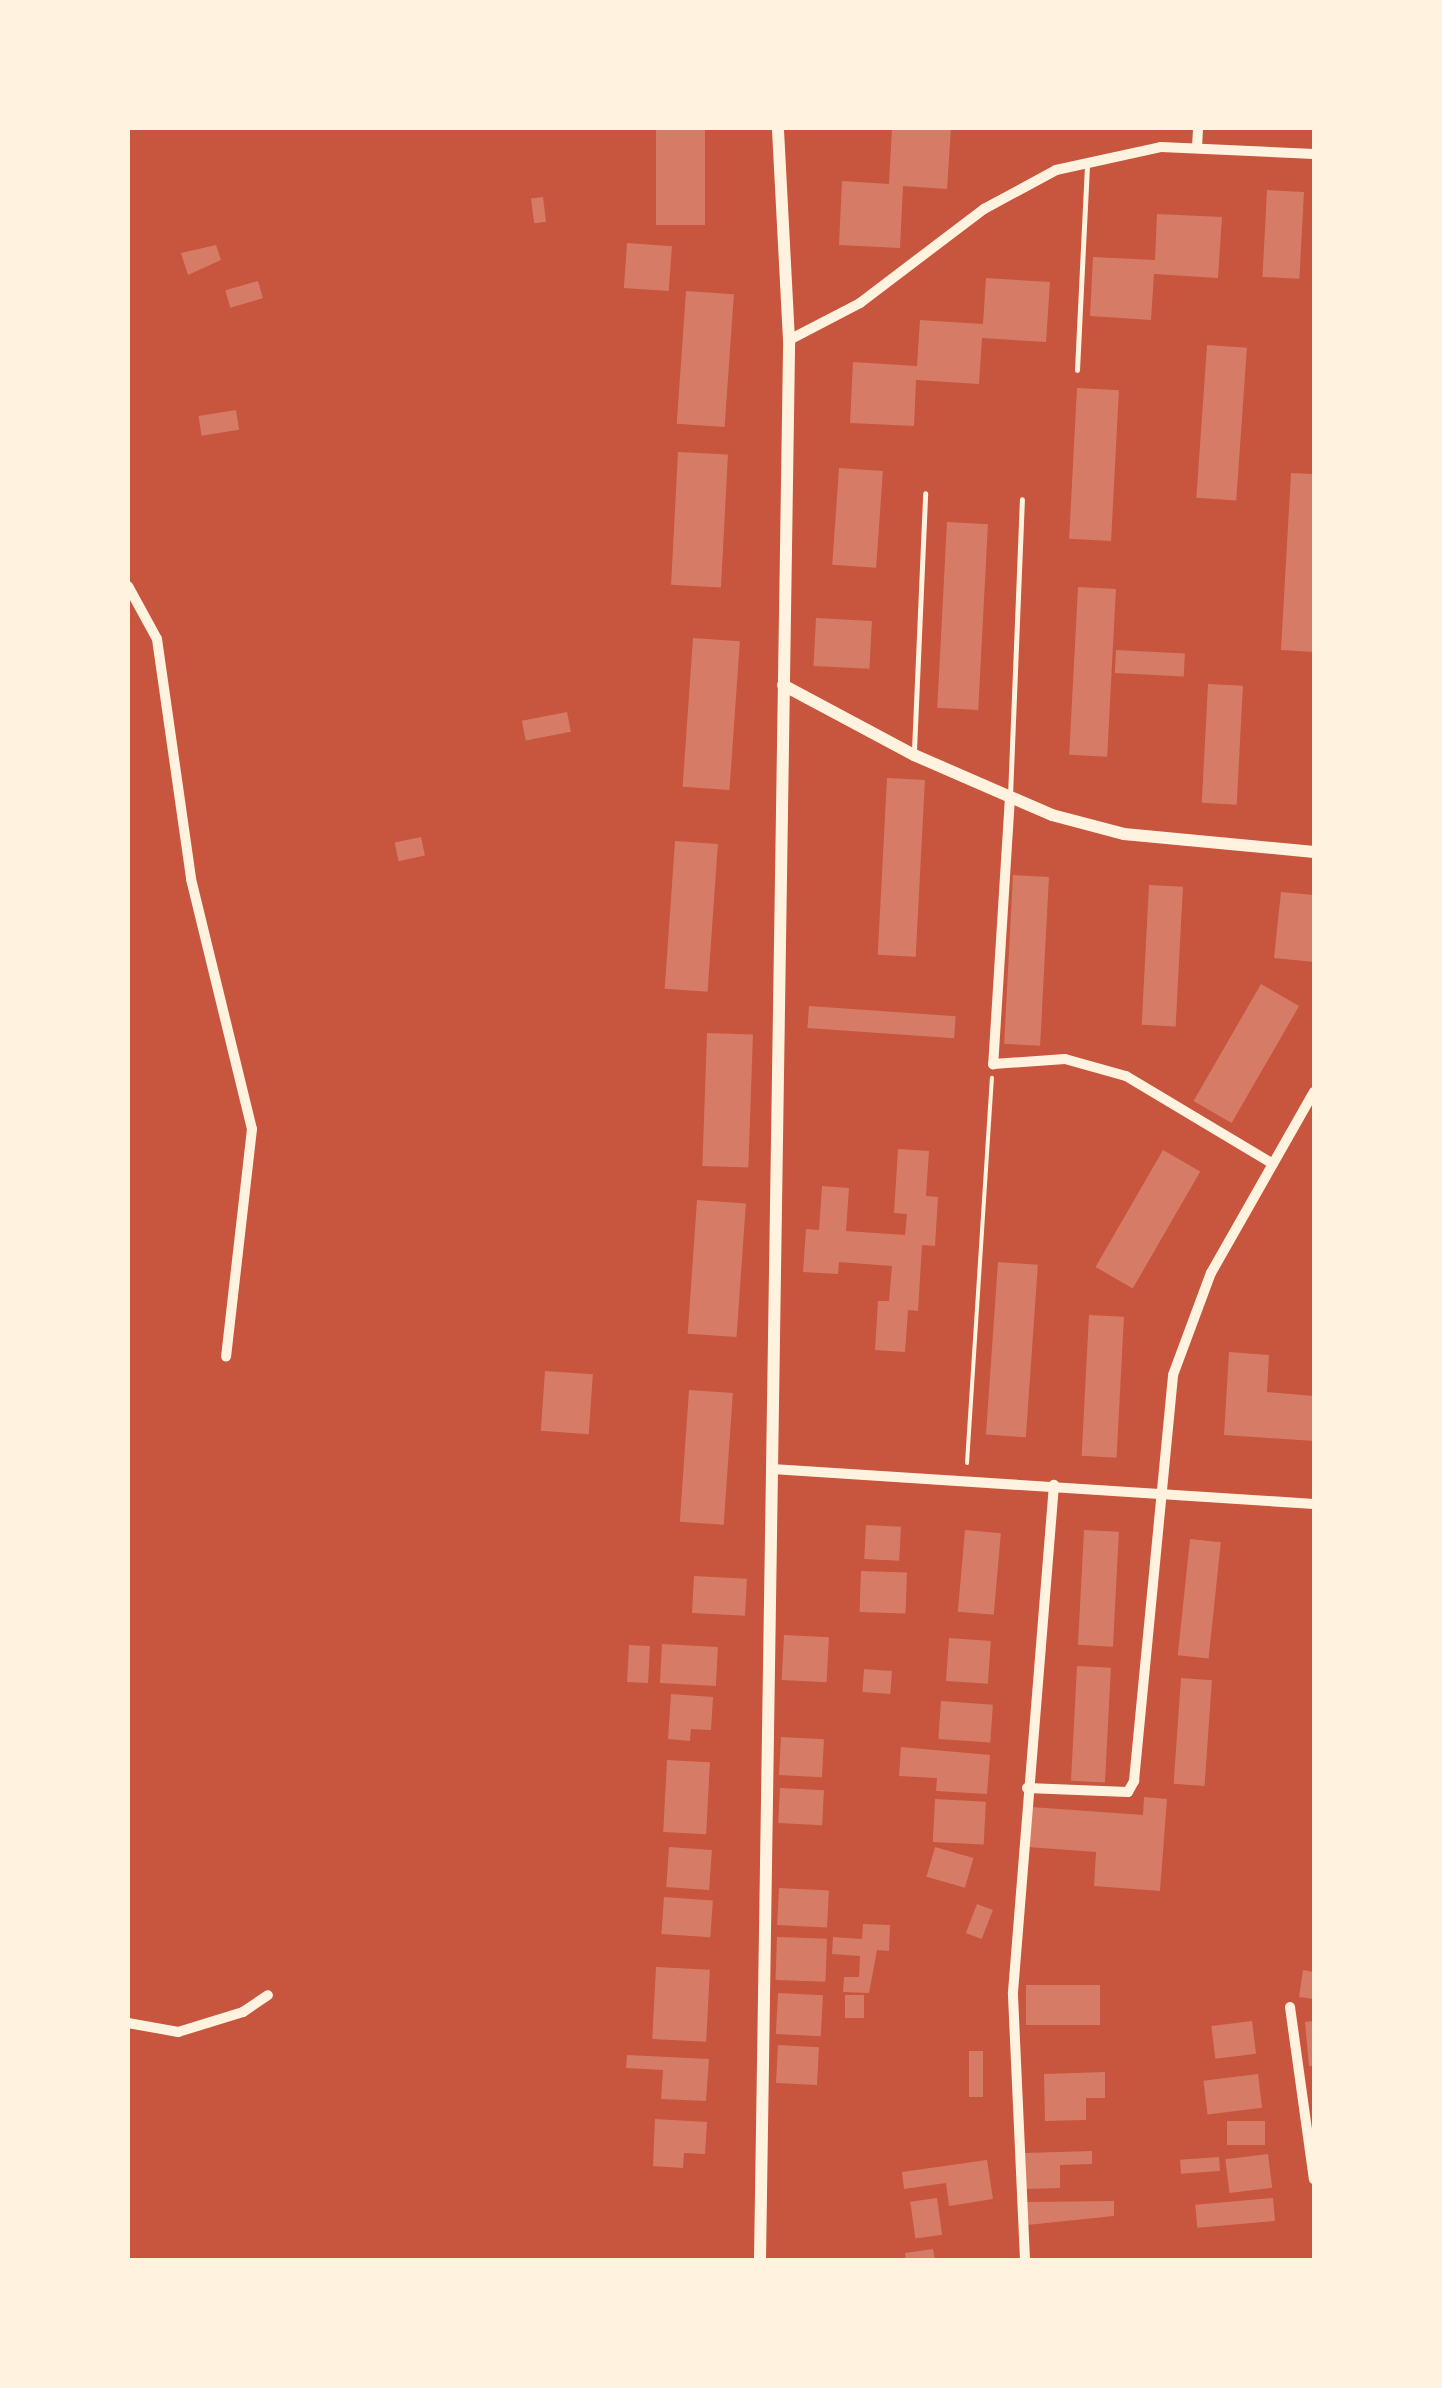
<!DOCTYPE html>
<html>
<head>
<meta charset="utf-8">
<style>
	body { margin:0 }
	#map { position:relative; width:1442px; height:2388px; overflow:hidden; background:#c8553d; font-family:"Public Sans",sans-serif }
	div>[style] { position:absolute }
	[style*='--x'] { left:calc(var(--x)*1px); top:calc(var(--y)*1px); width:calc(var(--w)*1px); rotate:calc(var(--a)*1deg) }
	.building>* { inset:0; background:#d67c66; transform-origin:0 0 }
	.path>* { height:4px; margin:-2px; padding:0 2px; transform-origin:2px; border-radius:2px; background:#fff3e0 }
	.service>* { height:5px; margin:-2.5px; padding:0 2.5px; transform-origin:2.5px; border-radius:2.5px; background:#fff3e0 }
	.minor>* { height:10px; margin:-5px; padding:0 5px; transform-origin:5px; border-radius:5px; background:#fff3e0 }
	.tertiary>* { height:12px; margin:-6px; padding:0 6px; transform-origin:6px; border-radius:6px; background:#fff3e0 }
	span { translate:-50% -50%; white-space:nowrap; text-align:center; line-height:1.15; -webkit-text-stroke:10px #fff3e0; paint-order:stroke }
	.frame { position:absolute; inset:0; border:130px solid #fff3e0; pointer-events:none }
</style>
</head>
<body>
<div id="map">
	<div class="building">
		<i style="left:656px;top:128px;width:49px;height:97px"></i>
		<i style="clip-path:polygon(892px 128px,951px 128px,947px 189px,903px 186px,900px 248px,839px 245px,842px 181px,889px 184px)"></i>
		<i style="left:1267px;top:190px;width:37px;height:87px;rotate:3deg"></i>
		<i style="left:543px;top:197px;width:25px;height:12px;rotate:83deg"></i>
		<i style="clip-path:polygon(1157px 214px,1222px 217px,1218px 278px,1154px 274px,1151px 320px,1090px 316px,1093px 257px,1155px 260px)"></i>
		<i style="left:627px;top:243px;width:45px;height:45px;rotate:4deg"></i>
		<i style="clip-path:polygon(216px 245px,221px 260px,188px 275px,181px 253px)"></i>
		<i style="clip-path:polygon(986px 278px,1050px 282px,1046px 342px,982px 338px,979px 384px,916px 380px,914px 426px,850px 423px,853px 362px,917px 366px,920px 320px,983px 324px)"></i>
		<i style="left:258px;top:281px;width:18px;height:34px;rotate:74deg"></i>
		<i style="left:686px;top:291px;width:48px;height:133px;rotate:4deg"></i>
		<i style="left:1207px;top:345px;width:40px;height:153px;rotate:4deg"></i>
		<i style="left:1077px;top:388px;width:42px;height:151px;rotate:3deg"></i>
		<i style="left:236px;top:410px;width:20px;height:38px;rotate:81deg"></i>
		<i style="left:678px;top:452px;width:50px;height:133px;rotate:3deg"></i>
		<i style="left:839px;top:468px;width:44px;height:97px;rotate:4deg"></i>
		<i style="clip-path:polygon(1291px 473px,1314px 474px,1314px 652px,1281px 650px)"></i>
		<i style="left:947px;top:522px;width:41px;height:186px;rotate:3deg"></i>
		<i style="left:1078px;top:587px;width:38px;height:168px;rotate:3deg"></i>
		<i style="left:816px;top:618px;width:56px;height:48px;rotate:3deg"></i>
		<i style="left:693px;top:638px;width:47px;height:149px;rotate:4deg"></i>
		<i style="left:1116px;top:650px;width:69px;height:23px;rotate:3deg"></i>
		<i style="left:1208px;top:684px;width:35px;height:119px;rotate:3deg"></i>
		<i style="left:567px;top:712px;width:20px;height:46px;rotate:79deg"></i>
		<i style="left:887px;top:778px;width:38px;height:177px;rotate:3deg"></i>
		<i style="left:421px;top:837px;width:19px;height:27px;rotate:78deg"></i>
		<i style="left:675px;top:841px;width:43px;height:148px;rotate:4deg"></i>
		<i style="left:1013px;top:875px;width:36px;height:169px;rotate:3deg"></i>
		<i style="left:1149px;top:885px;width:34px;height:140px;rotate:3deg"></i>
		<i style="clip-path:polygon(1281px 892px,1314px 895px,1314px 962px,1274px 958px)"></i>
		<i style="left:1261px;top:984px;width:44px;height:135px;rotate:30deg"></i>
		<i style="left:809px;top:1006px;width:147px;height:22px;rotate:4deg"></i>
		<i style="left:707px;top:1033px;width:46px;height:133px;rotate:2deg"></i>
		<i style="clip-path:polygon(898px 1149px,929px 1151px,926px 1196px,938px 1197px,935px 1246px,922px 1245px,918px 1311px,908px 1310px,905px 1352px,875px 1350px,878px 1301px,889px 1301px,892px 1266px,839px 1262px,838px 1274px,803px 1272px,806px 1229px,819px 1230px,822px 1186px,849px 1188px,846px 1231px,905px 1235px,907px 1214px,894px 1213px)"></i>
		<i style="left:1163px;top:1150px;width:43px;height:135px;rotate:30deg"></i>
		<i style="left:697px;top:1200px;width:49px;height:134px;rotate:4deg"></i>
		<i style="left:998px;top:1262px;width:40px;height:173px;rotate:4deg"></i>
		<i style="left:1089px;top:1315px;width:35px;height:141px;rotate:3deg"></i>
		<i style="clip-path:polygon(1229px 1352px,1269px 1355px,1267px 1392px,1314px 1396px,1314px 1441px,1224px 1435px)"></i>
		<i style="left:545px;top:1371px;width:48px;height:60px;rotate:4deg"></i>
		<i style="left:689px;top:1390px;width:44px;height:132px;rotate:4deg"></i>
		<i style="left:866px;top:1525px;width:35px;height:34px;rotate:3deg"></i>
		<i style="left:965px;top:1530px;width:36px;height:82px;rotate:5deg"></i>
		<i style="left:1084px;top:1530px;width:35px;height:115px;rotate:3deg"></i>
		<i style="left:1190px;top:1539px;width:31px;height:117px;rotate:6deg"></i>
		<i style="left:861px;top:1571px;width:46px;height:41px;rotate:2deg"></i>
		<i style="left:694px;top:1576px;width:53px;height:37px;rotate:3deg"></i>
		<i style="left:784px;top:1635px;width:45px;height:45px;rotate:3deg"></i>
		<i style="left:949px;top:1638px;width:42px;height:43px;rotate:4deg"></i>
		<i style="left:662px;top:1644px;width:56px;height:39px;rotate:3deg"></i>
		<i style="left:629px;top:1645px;width:21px;height:37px;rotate:3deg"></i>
		<i style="left:1077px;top:1666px;width:34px;height:115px;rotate:3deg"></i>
		<i style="left:864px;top:1669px;width:28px;height:23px;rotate:4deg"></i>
		<i style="left:1181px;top:1678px;width:31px;height:106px;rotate:4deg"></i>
		<i style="clip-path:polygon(671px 1694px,713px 1697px,711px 1730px,691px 1729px,690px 1741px,668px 1739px)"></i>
		<i style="left:941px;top:1701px;width:52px;height:38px;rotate:4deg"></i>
		<i style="left:781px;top:1737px;width:43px;height:38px;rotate:3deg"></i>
		<i style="clip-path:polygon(901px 1747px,990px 1755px,987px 1794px,936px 1791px,937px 1778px,899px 1776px)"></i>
		<i style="left:667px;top:1760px;width:43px;height:72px;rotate:3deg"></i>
		<i style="left:780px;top:1788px;width:44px;height:35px;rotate:3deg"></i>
		<i style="clip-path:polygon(1144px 1797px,1167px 1799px,1160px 1891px,1094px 1886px,1096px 1852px,1028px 1847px,1031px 1807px,1143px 1815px)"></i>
		<i style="left:935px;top:1799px;width:51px;height:43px;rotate:3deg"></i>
		<i style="left:669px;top:1847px;width:43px;height:40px;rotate:4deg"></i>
		<i style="left:935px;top:1847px;width:40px;height:31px;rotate:16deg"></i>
		<i style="left:779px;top:1888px;width:50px;height:37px;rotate:3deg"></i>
		<i style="left:664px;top:1897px;width:49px;height:37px;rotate:4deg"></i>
		<i style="left:977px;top:1904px;width:17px;height:31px;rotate:21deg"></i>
		<i style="clip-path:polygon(863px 1924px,890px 1925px,889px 1951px,877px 1950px,869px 1993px,843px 1992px,844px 1977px,859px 1977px,860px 1956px,832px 1954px,833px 1937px,862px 1939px)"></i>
		<i style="left:777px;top:1937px;width:50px;height:43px;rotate:2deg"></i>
		<i style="left:656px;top:1967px;width:54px;height:72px;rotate:3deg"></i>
		<i style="clip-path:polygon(1303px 1970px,1314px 1972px,1314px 1999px,1299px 1997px)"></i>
		<i style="left:1100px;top:1985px;width:40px;height:74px;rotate:90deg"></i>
		<i style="left:778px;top:1993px;width:45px;height:41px;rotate:3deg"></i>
		<i style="left:845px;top:1995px;width:19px;height:23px"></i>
		<i style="left:1252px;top:2021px;width:33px;height:41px;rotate:83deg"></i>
		<i style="clip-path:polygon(1314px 2021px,1314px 2066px,1309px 2066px,1305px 2022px)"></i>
		<i style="left:778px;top:2045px;width:41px;height:38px;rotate:3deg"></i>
		<i style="left:969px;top:2051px;width:14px;height:46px"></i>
		<i style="clip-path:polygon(627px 2055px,709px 2059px,706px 2101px,661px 2099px,663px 2070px,626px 2068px)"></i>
		<i style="clip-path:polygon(1105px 2072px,1105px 2098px,1086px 2098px,1086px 2120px,1045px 2121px,1044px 2074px)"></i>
		<i style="left:1258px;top:2074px;width:34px;height:55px;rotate:83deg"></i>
		<i style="clip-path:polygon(655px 2119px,707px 2122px,705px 2154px,684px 2153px,683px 2168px,653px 2166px)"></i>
		<i style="left:1227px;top:2121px;width:38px;height:24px"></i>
		<i style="clip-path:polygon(1092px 2151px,1092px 2164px,1060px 2165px,1060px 2188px,1026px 2189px,1025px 2153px)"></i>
		<i style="left:1268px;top:2154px;width:34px;height:43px;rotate:83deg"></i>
		<i style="left:1219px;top:2157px;width:14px;height:39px;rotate:86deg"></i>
		<i style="clip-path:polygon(987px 2160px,993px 2199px,949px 2206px,946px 2183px,904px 2189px,902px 2172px)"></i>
		<i style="left:937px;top:2198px;width:37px;height:27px;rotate:82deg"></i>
		<i style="left:1273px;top:2198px;width:23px;height:78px;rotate:85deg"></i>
		<i style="clip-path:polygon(1114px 2201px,1114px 2216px,1027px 2225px,1027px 2202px)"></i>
		<i style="clip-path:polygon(933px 2249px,935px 2260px,906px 2260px,905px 2253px)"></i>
	</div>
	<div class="path">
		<i style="--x:967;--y:1463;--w:386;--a:-86.3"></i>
	</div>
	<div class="service">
		<i style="--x:1077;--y:370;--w:207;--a:-87.2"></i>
		<i style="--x:914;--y:750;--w:257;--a:-87.5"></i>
		<i style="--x:1010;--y:796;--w:297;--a:-87.7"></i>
	</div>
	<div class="minor">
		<i style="--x:1197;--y:148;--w:20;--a:-87"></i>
		<i style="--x:789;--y:340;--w:80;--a:-27.5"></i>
		<i style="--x:860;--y:303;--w:156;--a:-37.2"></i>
		<i style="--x:984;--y:209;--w:82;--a:-28.4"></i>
		<i style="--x:1056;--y:170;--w:107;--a:-12.4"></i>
		<i style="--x:1161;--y:147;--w:153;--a:2.6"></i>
		<i style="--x:128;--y:586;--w:60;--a:61.3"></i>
		<i style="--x:157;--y:639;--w:242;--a:81.9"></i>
		<i style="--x:191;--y:879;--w:257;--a:76.3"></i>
		<i style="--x:252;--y:1129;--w:229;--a:96.5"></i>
		<i style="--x:1010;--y:797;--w:268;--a:93.6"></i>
		<i style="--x:993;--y:1064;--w:72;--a:-4"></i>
		<i style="--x:1065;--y:1059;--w:63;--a:15.6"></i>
		<i style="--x:1126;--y:1076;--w:171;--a:30.9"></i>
		<i style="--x:772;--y:1469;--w:543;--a:3.69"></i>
		<i style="--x:1027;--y:1788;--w:101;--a:2.3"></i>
		<i style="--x:1128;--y:1792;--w:13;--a:-61"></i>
		<i style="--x:1134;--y:1781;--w:408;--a:-84.5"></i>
		<i style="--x:1173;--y:1375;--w:109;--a:-69.6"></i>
		<i style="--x:1211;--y:1273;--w:208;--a:-60.4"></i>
		<i style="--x:1290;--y:2007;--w:174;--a:82.1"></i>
		<i style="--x:128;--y:2023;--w:51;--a:10.2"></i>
		<i style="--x:178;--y:2032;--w:68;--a:-17.1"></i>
		<i style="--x:243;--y:2012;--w:30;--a:-34"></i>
		<i style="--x:1025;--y:2260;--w:268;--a:-92.6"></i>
		<i style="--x:1013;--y:1992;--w:509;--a:-85.38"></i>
	</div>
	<div class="tertiary">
		<i style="--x:783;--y:685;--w:149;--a:28.1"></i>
		<i style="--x:914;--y:755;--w:150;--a:23.5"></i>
		<i style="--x:1052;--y:815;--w:74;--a:14.8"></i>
		<i style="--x:1124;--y:834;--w:191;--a:5.4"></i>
		<i style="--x:760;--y:2260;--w:1920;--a:-89.13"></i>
		<i style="--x:789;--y:340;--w:212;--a:-93"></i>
	</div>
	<div class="frame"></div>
</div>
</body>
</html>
